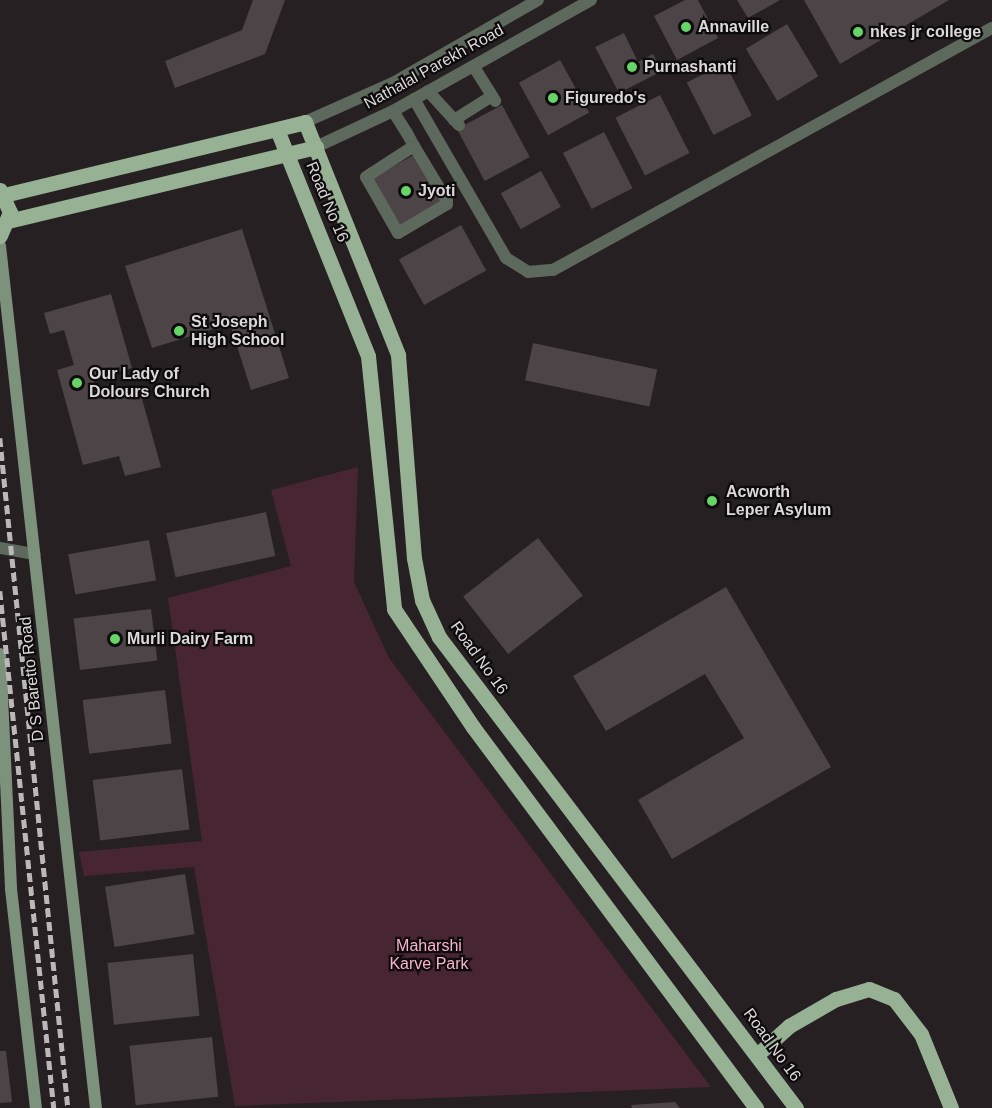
<!DOCTYPE html>
<html>
<head>
<meta charset="utf-8">
<style>
	body { margin:0 }
	#map { position:relative; width:992px; height:1108px; overflow:hidden; background:#272022; font-family:Arial,sans-serif }
	div>[style] { position:absolute }
	[style*='--x'] { left:calc(var(--x)*1px); top:calc(var(--y)*1px); width:calc(var(--w)*1px); rotate:calc(var(--a)*1deg) }
	.green>* { inset:0; background:#482533 }
	.building>* { inset:0; background:#4c4446; transform-origin:0 0 }
	.minor>* { height:12px; margin:-6px; padding:0 6px; transform-origin:6px; border-radius:6px; background:#5d695c }
	.tertiary>* { height:12px; margin:-6px; padding:0 6px; transform-origin:6px; border-radius:6px; background:#5d695c }
	.secondary>* { height:12px; margin:-6px; padding:0 6px; transform-origin:6px; border-radius:6px; background:#7d927c }
	.primary>* { height:15px; margin:-7.5px; padding:0 7.5px; transform-origin:7.5px; border-radius:7.5px; background:#97b195 }
	.rail>* { height:4.5px; margin-top:-2.25px; transform-origin:0; background:repeating-linear-gradient(90deg,#bcb7b8 0 9px,transparent 0 13.5px) }
	.dots>* { width:16px; height:16px; translate:-50% -50%; box-sizing:border-box; border:3px solid #0e0b0c; border-radius:50% }
	span { translate:-50% -50%; white-space:nowrap; text-align:center; line-height:1.15; -webkit-text-stroke:4.5px #0e0b0c; paint-order:stroke }
	.poi-label { font-size:16px; color:#ddd8d9; font-weight:700 }
	.left { translate:0 -50%; text-align:left }
	.street-label { font-size:16px; color:#ddd8d9 }
	.park-label { font-size:16px; color:#f9b3cc }
</style>
</head>
<body>
<div id="map">
	<div class="green">
		<i style="clip-path:polygon(358px 467px,354px 582px,389px 658px,711px 1087px,235px 1106px,194px 867px,84px 876px,79px 852px,202px 841px,168px 598px,291px 566px,271px 490px)"></i>
	</div>
	<div class="building">
		<i style="clip-path:polygon(253px 0,285px 0,265px 54px,175px 88px,165px 61px,242px 30px)"></i>
		<i style="clip-path:polygon(685px 0,698px 0,718px 38px,677px 60px,654px 16px)"></i>
		<i style="clip-path:polygon(737px 0,780px 0,748px 18px)"></i>
		<i style="clip-path:polygon(804px 0,949px 0,840px 64px)"></i>
		<i style="left:787px;top:24px;width:61px;height:48px;rotate:59deg"></i>
		<i style="clip-path:polygon(624px 33px,638px 62px,653px 54px,662px 71px,619px 93px,595px 47px)"></i>
		<i style="left:560px;top:60px;width:60px;height:47px;rotate:61deg"></i>
		<i style="left:725px;top:63px;width:59px;height:43px;rotate:63deg"></i>
		<i style="left:660px;top:95px;width:65px;height:50px;rotate:63deg"></i>
		<i style="left:502px;top:105px;width:59px;height:51px;rotate:62deg"></i>
		<i style="left:604px;top:132px;width:63px;height:46px;rotate:63deg"></i>
		<i style="left:415px;top:154px;width:56px;height:53px;rotate:60deg"></i>
		<i style="left:541px;top:171px;width:41px;height:46px;rotate:61deg"></i>
		<i style="left:461px;top:225px;width:52px;height:71px;rotate:61deg"></i>
		<i style="clip-path:polygon(242px 229px,289px 378px,251px 390px,230px 324px,152px 348px,125px 266px)"></i>
		<i style="clip-path:polygon(111px 294px,132px 368px,93px 378px,99px 399px,139px 388px,161px 467px,125px 476px,119px 456px,83px 465px,57px 370px,74px 365px,64px 330px,50px 334px,44px 313px)"></i>
		<i style="left:533px;top:343px;width:127px;height:38px;rotate:12deg"></i>
		<i style="left:266px;top:512px;width:45px;height:102px;rotate:78deg"></i>
		<i style="left:538px;top:538px;width:73px;height:95px;rotate:52deg"></i>
		<i style="left:149px;top:540px;width:41px;height:82px;rotate:80deg"></i>
		<i style="clip-path:polygon(726px 587px,831px 767px,672px 859px,638px 800px,744px 738px,705px 674px,606px 731px,573px 676px)"></i>
		<i style="left:151px;top:609px;width:52px;height:78px;rotate:83deg"></i>
		<i style="left:165px;top:690px;width:54px;height:83px;rotate:83deg"></i>
		<i style="left:182px;top:769px;width:61px;height:90px;rotate:83deg"></i>
		<i style="left:185px;top:874px;width:61px;height:81px;rotate:81deg"></i>
		<i style="left:193px;top:954px;width:62px;height:86px;rotate:84deg"></i>
		<i style="left:212px;top:1037px;width:60px;height:83px;rotate:84deg"></i>
		<i style="clip-path:polygon(0 1051px,6px 1051px,12px 1102px,0 1103px)"></i>
		<i style="clip-path:polygon(675px 1102px,680px 1108px,632px 1108px,631px 1105px)"></i>
	</div>
	<div class="minor">
		<i style="--x:474;--y:67;--w:40;--a:58"></i>
		<i style="--x:428;--y:91;--w:46;--a:47.6"></i>
		<i style="--x:414;--y:99;--w:184;--a:59.9"></i>
		<i style="--x:506;--y:258;--w:26;--a:32"></i>
		<i style="--x:528;--y:272;--w:25;--a:-5"></i>
		<i style="--x:553;--y:270;--w:501;--a:-28.87"></i>
		<i style="--x:393;--y:111;--w:26;--a:58"></i>
		<i style="--x:407;--y:133;--w:15;--a:62"></i>
		<i style="--x:414;--y:146;--w:64;--a:59"></i>
		<i style="--x:447;--y:201;--w:3;--a:90"></i>
		<i style="--x:447;--y:204;--w:57;--a:149.4"></i>
		<i style="--x:398;--y:233;--w:64;--a:-119.7"></i>
		<i style="--x:366;--y:177;--w:57;--a:-32.9"></i>
		<i style="--x:454;--y:120;--w:45;--a:-32.3"></i>
		<i style="--x:0;--y:548;--w:35;--a:10"></i>
	</div>
	<div class="tertiary">
		<i style="--x:305;--y:122;--w:96;--a:-23.9"></i>
		<i style="--x:393;--y:83;--w:167;--a:-29.8"></i>
		<i style="--x:316;--y:147;--w:85;--a:-25.1"></i>
		<i style="--x:393;--y:111;--w:227;--a:-29.3"></i>
	</div>
	<div class="secondary">
		<i style="--x:0;--y:246;--w:867;--a:83.65"></i>
		<i style="--x:0;--y:654;--w:235;--a:87.3"></i>
		<i style="--x:11;--y:889;--w:220;--a:83.5"></i>
	</div>
	<div class="primary">
		<i style="--x:278;--y:132;--w:241;--a:68.1"></i>
		<i style="--x:368;--y:356;--w:254;--a:84.1"></i>
		<i style="--x:394;--y:609;--w:142;--a:56.2"></i>
		<i style="--x:473;--y:727;--w:475;--a:53.4"></i>
		<i style="--x:0;--y:190;--w:24;--a:66"></i>
		<i style="--x:10;--y:212;--w:26;--a:113"></i>
		<i style="--x:4;--y:195;--w:310;--a:-13.6"></i>
		<i style="--x:305;--y:122;--w:251;--a:68.2"></i>
		<i style="--x:398;--y:355;--w:204;--a:85.5"></i>
		<i style="--x:414;--y:558;--w:43;--a:79.2"></i>
		<i style="--x:422;--y:600;--w:41;--a:65.3"></i>
		<i style="--x:439;--y:637;--w:591;--a:52.84"></i>
		<i style="--x:8;--y:221;--w:317;--a:-13.5"></i>
		<i style="--x:758;--y:1054;--w:42;--a:-42.1"></i>
		<i style="--x:789;--y:1026;--w:54;--a:-29.9"></i>
		<i style="--x:836;--y:999;--w:34;--a:-17"></i>
		<i style="--x:869;--y:989;--w:27;--a:22"></i>
		<i style="--x:894;--y:999;--w:44;--a:52.4"></i>
		<i style="--x:921;--y:1034;--w:80;--a:67.9"></i>
	</div>
	<div class="rail">
		<i style="--x:0;--y:438;--w:673;--a:84.2"></i>
		<i style="--x:0;--y:591;--w:520;--a:84.04"></i>
	</div>
	<div class="dots">
		<i style="left:686px;top:27px;background:#66d466"></i>
		<i style="left:858px;top:32px;background:#66d466"></i>
		<i style="left:632px;top:67px;background:#66d466"></i>
		<i style="left:553px;top:98px;background:#66d466"></i>
		<i style="left:406px;top:191px;background:#66d466"></i>
		<i style="left:179px;top:331px;background:#66d466"></i>
		<i style="left:77px;top:383px;background:#66d466"></i>
		<i style="left:712px;top:501px;background:#66d466"></i>
		<i style="left:115px;top:639px;background:#66d466"></i>
	</div>
	<div class="poi-label">
		<span class="left" style="left:698px;top:27px">Annaville</span>
		<span class="left" style="left:870px;top:32px">nkes jr college</span>
		<span class="left" style="left:644px;top:67px">Purnashanti</span>
		<span class="left" style="left:565px;top:98px">Figuredo's</span>
		<span class="left" style="left:418px;top:191px">Jyoti</span>
		<span class="left" style="left:191px;top:331px">St Joseph<br>High School</span>
		<span class="left" style="left:89px;top:383px">Our Lady of<br>Dolours Church</span>
		<span class="left" style="left:726px;top:501px">Acworth<br>Leper Asylum</span>
		<span class="left" style="left:127px;top:639px">Murli Dairy Farm</span>
	</div>
	<div class="street-label">
		<span style="left:434px;top:67px;rotate:-29deg">Nathalal Parekh Road</span>
		<span style="left:327px;top:202px;rotate:67deg">Road No 16</span>
		<span style="left:479px;top:658px;rotate:54deg">Road No 16</span>
		<span style="left:32px;top:679px;rotate:-96deg">D S Baretto Road</span>
		<span style="left:772px;top:1045px;rotate:54deg">Road No 16</span>
	</div>
	<div class="park-label">
		<span style="left:429px;top:955px">Maharshi<br>Karve Park</span>
	</div>
</div>
</body>
</html>
